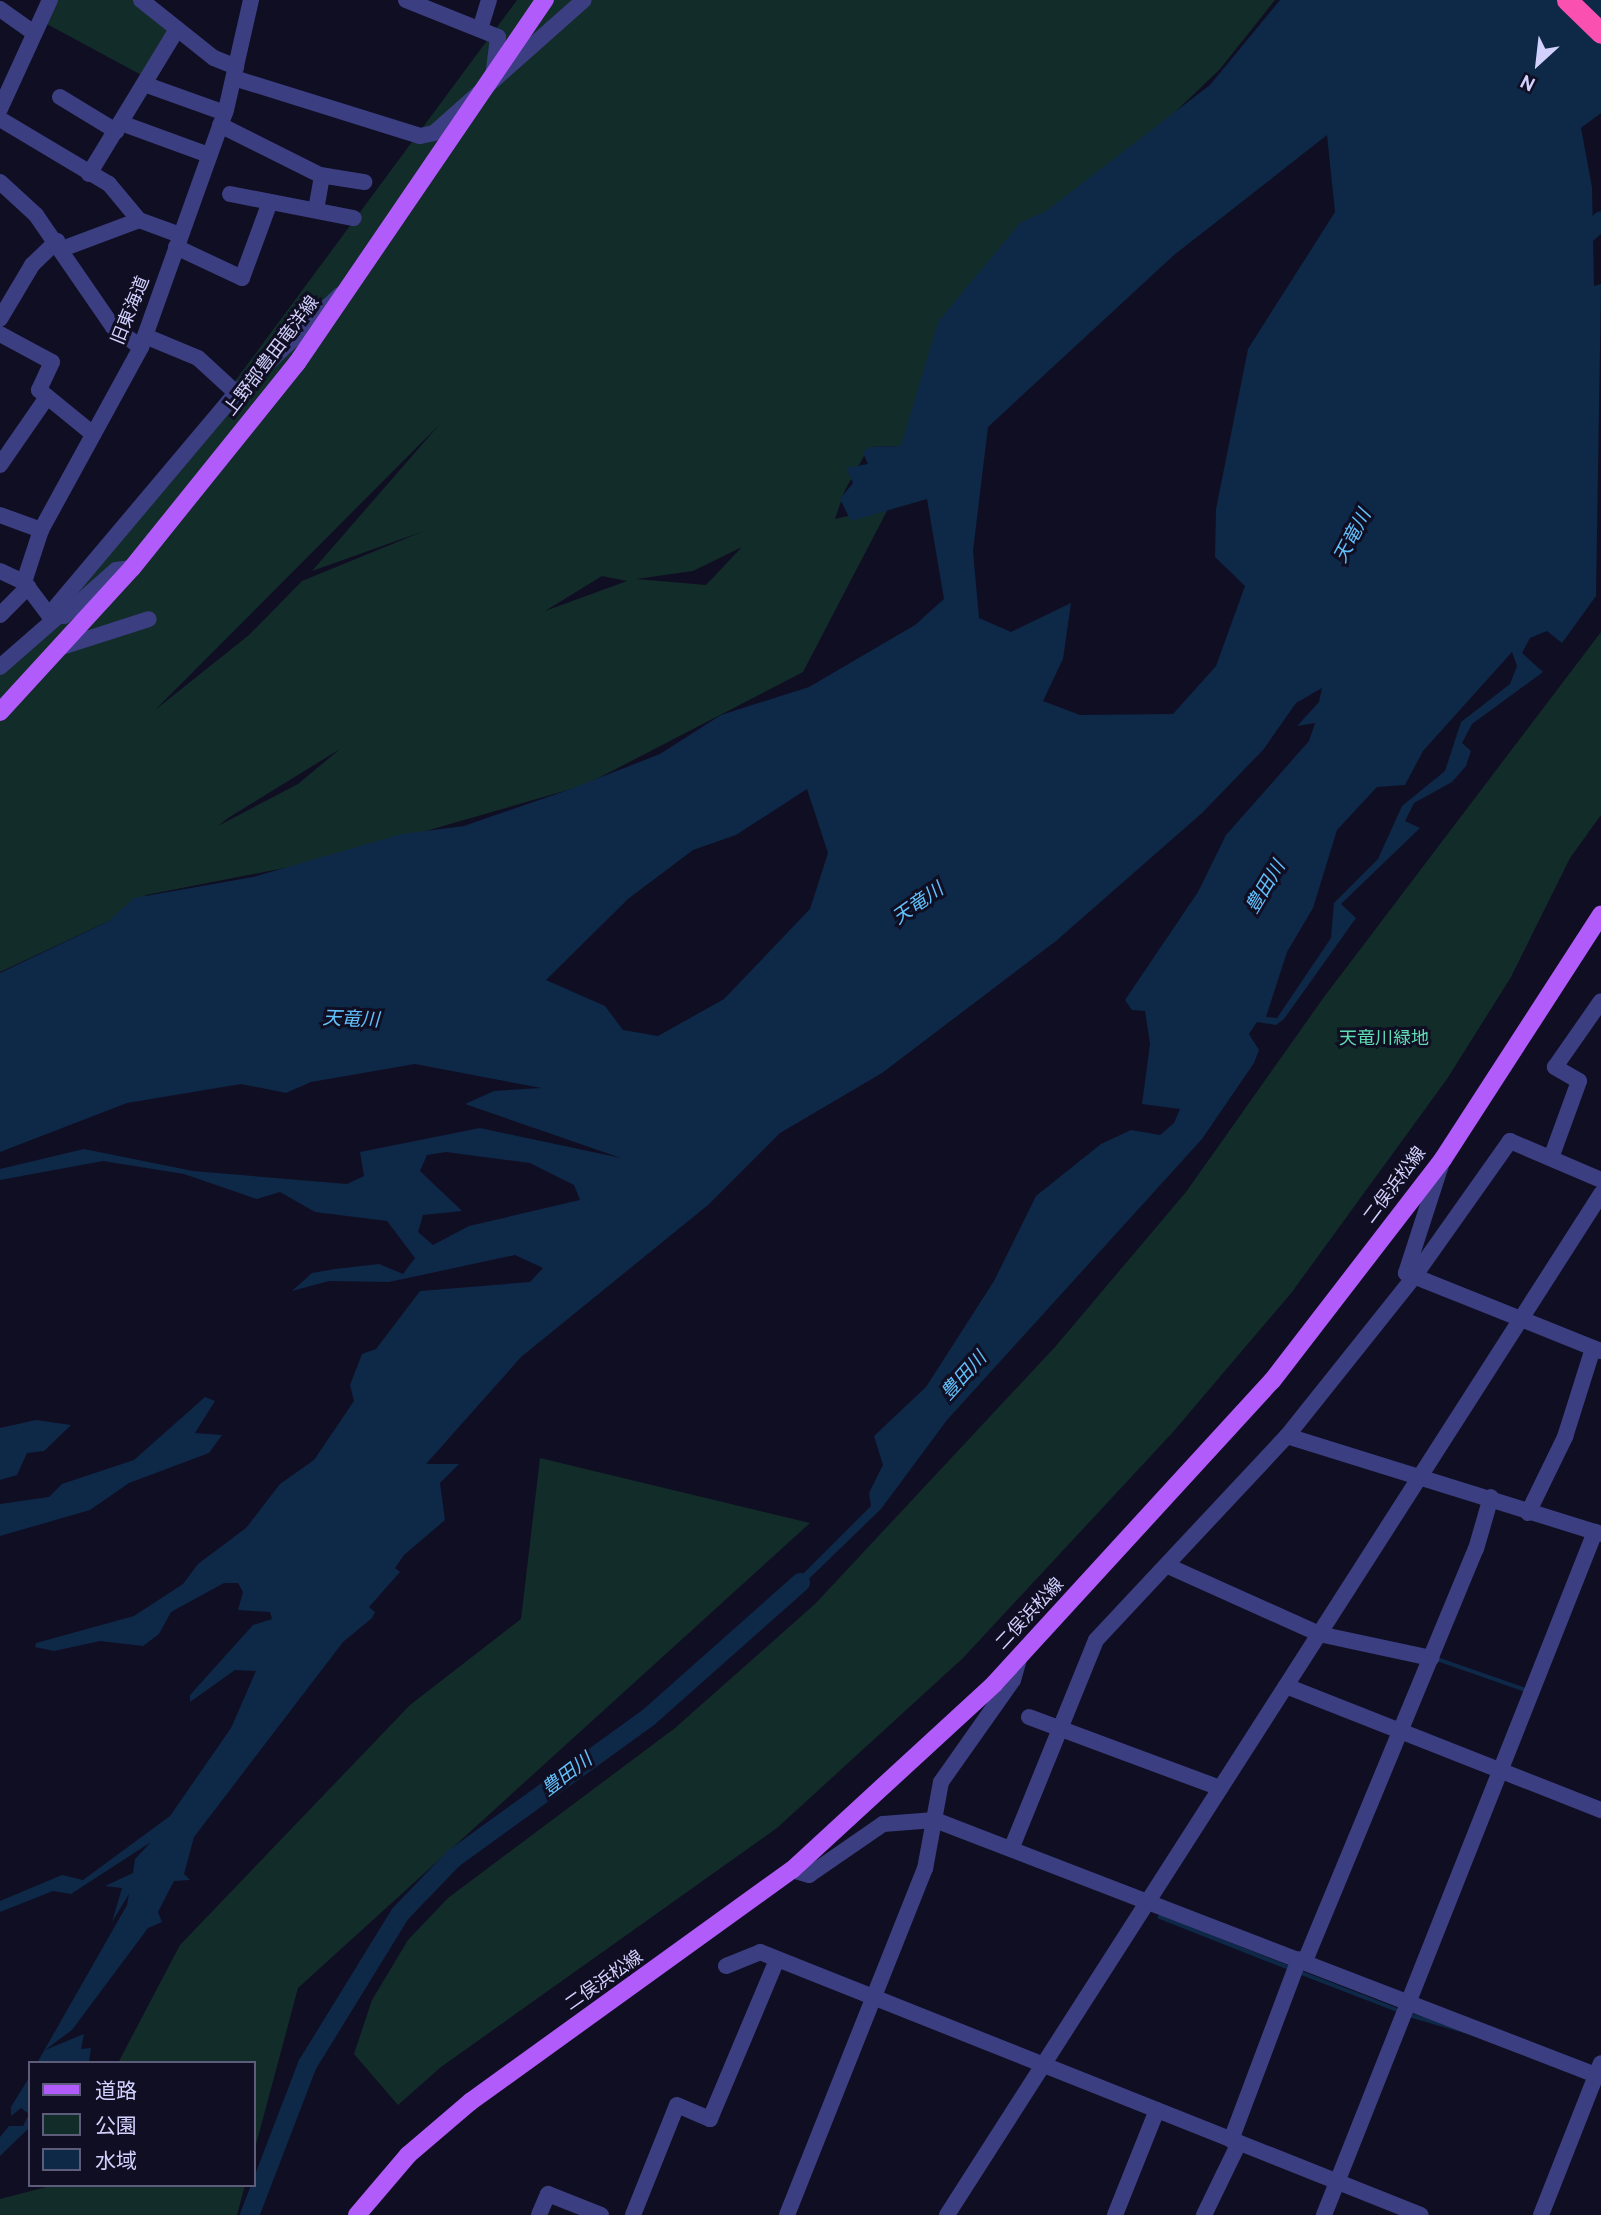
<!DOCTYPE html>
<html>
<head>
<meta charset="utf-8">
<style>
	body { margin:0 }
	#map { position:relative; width:1601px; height:2215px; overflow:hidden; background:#100e23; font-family:Overpass,"Noto Sans JP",sans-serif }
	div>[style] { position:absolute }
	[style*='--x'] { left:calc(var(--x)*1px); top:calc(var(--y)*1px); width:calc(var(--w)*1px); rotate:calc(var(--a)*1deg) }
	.green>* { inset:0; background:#122c29 }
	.water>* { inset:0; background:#0e2847 }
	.stream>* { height:3.5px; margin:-1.75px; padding:0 1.75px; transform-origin:1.75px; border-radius:1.75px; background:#0e2847 }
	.river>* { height:19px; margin:-9.5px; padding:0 9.5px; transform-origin:9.5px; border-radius:9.5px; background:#0e2847 }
	.minor>* { height:16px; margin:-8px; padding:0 8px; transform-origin:8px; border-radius:8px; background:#3b3e80 }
	.major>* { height:18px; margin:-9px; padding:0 9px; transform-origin:9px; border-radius:9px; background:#b15cfa }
	.highway>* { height:21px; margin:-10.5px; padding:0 10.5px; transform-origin:10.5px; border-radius:10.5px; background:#fa50b0 }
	span { translate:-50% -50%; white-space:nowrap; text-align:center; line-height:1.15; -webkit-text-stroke:6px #100e23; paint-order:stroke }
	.street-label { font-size:18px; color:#d2d1fe }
	.park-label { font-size:18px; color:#5fdcb2 }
	.water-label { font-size:19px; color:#62c1fb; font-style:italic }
	.legend { position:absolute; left:28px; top:2061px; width:228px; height:126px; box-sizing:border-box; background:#100e23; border:2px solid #5e5c7b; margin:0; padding:9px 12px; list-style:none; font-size:21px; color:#d2d1fe }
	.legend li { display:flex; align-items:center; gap:14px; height:35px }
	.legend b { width:35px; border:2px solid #5e5c7b }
	.north { position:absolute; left:1503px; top:28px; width:70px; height:70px; -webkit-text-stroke:5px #100e23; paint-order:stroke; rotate:207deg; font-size:19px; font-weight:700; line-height:28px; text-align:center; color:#d2d1fe }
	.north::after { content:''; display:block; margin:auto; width:24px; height:32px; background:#d2d1fe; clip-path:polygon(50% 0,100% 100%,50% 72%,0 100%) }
</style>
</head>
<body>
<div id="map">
	<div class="green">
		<i style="clip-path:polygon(51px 0,141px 0,177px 29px,147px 78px,43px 22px)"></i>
		<i style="clip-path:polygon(evenodd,517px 0,1275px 0,1220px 69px,1170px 117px,1001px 246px,901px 446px,869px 447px,845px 490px,835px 519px,889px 507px,803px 672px,585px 785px,325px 860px,146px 895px,109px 921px,0 972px,0 675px,130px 523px,517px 0,439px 425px,312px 571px,424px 531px,302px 581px,249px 635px,155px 710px,439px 425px,517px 0,742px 547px,706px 585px,636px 579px,693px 571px,742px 547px,517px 0,602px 576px,627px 581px,545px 611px,602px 576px,517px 0,340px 749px,298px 784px,218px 826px,228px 818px,340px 749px)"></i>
		<i style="clip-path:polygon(1601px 632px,1601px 815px,1570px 858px,1511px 977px,1447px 1079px,1292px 1292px,1173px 1432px,963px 1658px,777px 1828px,441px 2067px,398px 2105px,354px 2054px,372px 2000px,408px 1940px,448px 1898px,675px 1728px,815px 1604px,1055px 1347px,1186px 1192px,1324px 997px)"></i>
		<i style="clip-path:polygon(540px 1458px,810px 1523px,298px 1988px,254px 2152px,254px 2063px,118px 2063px,180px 1945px,410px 1705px,521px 1619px)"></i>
		<i style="clip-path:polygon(54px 2185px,245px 2185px,237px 2215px,0 2215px,0 2199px)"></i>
	</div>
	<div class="water">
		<i style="clip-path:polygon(evenodd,1280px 0,1601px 0,1601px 113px,1581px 128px,1592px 187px,1594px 286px,1601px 284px,1596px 596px,1562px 643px,1547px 631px,1530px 638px,1522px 653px,1543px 672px,1472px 724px,1462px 743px,1471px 751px,1466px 766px,1452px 782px,1414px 803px,1405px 821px,1420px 828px,1341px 904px,1356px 918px,1284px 1019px,1276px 1025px,1257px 1022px,1249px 1034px,1259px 1050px,1254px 1063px,1202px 1139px,947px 1420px,881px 1509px,786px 1601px,779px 1598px,871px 1506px,869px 1493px,883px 1465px,874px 1436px,926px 1387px,994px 1281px,1036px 1196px,1101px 1144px,1131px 1130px,1160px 1135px,1174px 1123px,1180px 1109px,1142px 1104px,1150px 1044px,1145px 1011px,1132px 1010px,1125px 1000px,1198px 892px,1226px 835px,1309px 741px,1315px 723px,1297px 726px,1319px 702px,1322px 688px,1296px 703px,1263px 750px,1202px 813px,1056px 941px,882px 1073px,780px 1133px,708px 1205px,521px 1357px,426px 1464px,459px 1464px,440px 1483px,445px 1520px,404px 1555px,395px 1568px,400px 1572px,369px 1607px,375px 1612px,372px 1618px,343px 1642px,194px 1837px,184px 1874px,190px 1880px,174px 1881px,158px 1912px,162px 1922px,148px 1928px,72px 2030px,45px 2050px,84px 2034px,81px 2049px,91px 2048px,89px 2062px,37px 2063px,127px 1905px,129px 1894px,112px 1922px,122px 1888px,105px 1886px,133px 1873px,135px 1859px,151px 1842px,71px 1894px,53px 1891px,0 1912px,0 1901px,62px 1875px,83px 1880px,170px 1816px,231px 1728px,256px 1671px,235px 1670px,190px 1702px,190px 1695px,253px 1625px,272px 1619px,270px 1612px,238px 1610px,243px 1592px,238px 1583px,224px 1583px,171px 1612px,159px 1634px,143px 1646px,100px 1641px,54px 1651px,35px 1647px,36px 1643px,134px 1616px,183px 1584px,198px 1564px,246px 1528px,280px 1484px,314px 1460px,354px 1401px,350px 1385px,362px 1354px,376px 1349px,420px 1291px,530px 1282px,543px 1268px,515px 1255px,389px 1282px,329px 1281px,292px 1291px,312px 1273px,335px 1269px,379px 1264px,403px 1274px,415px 1258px,387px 1221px,315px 1212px,280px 1192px,257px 1199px,184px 1174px,103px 1161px,0 1180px,0 1169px,84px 1149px,193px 1171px,347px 1184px,364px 1176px,360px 1152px,480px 1128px,621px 1158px,465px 1104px,494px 1091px,541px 1088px,415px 1064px,311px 1082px,286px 1093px,241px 1084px,127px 1103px,0 1152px,0 973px,109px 921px,134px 898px,253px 877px,402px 834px,464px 826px,568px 790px,660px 754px,721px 715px,809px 687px,915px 625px,944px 599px,927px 499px,851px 521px,840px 499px,853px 483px,846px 468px,868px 464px,863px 453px,869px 447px,901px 446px,938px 322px,1020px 223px,1046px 211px,1210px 85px,1280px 0,1327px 135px,1335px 212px,1248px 349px,1216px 509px,1215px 557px,1245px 586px,1216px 666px,1173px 714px,1080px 715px,1043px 701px,1063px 659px,1071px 603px,1011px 632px,979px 618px,973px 551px,988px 427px,1174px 255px,1327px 135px,1280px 0,1512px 652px,1517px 666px,1510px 684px,1461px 722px,1445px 771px,1402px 806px,1378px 859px,1334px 903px,1331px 938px,1277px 1018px,1266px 1017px,1287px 952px,1313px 908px,1337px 830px,1377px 787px,1405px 785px,1423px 751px,1512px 652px,1280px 0,807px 789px,828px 853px,810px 909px,724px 999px,658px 1036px,623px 1030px,605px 1006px,546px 980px,628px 899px,693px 850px,736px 835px,807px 789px,1280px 0,446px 1152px,530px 1163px,574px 1185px,580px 1200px,469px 1226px,433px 1245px,418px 1232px,423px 1215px,462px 1211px,420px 1171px,427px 1155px,446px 1152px)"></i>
		<i style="clip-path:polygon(205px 1397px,215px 1401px,195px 1433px,222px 1435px,209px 1453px,129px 1483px,90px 1510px,0 1536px,0 1504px,49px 1497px,62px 1484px,134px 1460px)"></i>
		<i style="clip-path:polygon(36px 1420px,71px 1425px,44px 1451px,27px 1453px,17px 1475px,0 1480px,0 1428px)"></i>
		<i style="clip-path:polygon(30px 2076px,30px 2127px,0 2156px,0 2137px,9px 2126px,23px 2126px,29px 2114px,21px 2108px,11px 2116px,11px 2107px)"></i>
	</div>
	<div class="stream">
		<i style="--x:1437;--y:1659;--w:94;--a:19.2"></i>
		<i style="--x:1160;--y:1917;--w:142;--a:21.5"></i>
		<i style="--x:1299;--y:1972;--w:103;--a:21.1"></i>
		<i style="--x:1413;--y:2016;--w:57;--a:16.2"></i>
	</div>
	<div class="river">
		<i style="--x:1575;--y:244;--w:35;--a:-43"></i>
		<i style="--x:249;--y:2215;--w:162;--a:-69"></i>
		<i style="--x:307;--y:2064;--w:177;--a:-58.4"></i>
		<i style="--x:400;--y:1913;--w:76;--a:-46.1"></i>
		<i style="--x:453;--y:1858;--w:242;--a:-35.9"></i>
		<i style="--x:649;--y:1716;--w:202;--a:-41.6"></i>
	</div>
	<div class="minor">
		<i style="--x:141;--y:0;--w:93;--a:38.5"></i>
		<i style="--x:214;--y:58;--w:24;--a:22"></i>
		<i style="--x:406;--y:0;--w:99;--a:21.9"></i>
		<i style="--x:498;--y:37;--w:34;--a:97"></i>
		<i style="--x:0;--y:9;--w:42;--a:35.2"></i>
		<i style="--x:481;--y:26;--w:27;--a:-73"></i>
		<i style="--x:234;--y:78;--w:195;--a:17.3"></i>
		<i style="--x:420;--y:136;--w:14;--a:-12"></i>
		<i style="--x:434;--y:133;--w:200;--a:-41.6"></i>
		<i style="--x:144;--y:84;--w:86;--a:19.7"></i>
		<i style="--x:60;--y:97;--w:66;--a:31.3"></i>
		<i style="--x:0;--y:109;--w:120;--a:-65.4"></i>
		<i style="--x:0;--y:119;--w:127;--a:30.8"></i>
		<i style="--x:109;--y:184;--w:47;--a:50.2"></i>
		<i style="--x:139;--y:220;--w:44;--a:20.1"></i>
		<i style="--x:121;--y:123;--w:94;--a:20"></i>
		<i style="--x:220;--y:125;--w:112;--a:26.6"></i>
		<i style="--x:320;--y:175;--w:45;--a:9"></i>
		<i style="--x:89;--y:174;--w:170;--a:-58.7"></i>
		<i style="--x:0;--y:182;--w:49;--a:42.5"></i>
		<i style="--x:36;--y:215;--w:136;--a:55.5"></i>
		<i style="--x:113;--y:327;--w:34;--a:36"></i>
		<i style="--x:230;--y:194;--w:126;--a:11"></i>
		<i style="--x:316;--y:210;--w:35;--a:-80"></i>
		<i style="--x:176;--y:247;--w:73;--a:25.2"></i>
		<i style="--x:242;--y:278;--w:81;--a:-69.8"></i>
		<i style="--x:62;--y:249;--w:82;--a:-20.6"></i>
		<i style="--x:0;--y:319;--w:63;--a:-59.3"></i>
		<i style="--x:32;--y:265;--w:35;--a:-44"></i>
		<i style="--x:0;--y:334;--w:59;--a:28.3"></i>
		<i style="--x:52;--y:362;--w:31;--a:115"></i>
		<i style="--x:39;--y:390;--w:70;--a:39.2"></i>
		<i style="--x:145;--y:336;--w:57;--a:22.5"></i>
		<i style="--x:198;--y:358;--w:52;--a:42.6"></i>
		<i style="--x:0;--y:465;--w:83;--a:-55.3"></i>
		<i style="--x:0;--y:515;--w:44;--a:20.1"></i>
		<i style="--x:0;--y:571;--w:26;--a:25"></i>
		<i style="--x:24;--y:582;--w:41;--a:52.9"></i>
		<i style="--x:24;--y:582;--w:55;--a:-71.9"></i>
		<i style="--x:41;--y:530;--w:209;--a:-61.3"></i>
		<i style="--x:141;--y:347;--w:252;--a:-70.3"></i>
		<i style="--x:226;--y:110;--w:113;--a:-77.2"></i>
		<i style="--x:0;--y:615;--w:40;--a:-45"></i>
		<i style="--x:49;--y:615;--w:290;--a:-49.9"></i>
		<i style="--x:236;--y:393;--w:143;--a:-43.3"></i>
		<i style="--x:49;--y:615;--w:15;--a:4"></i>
		<i style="--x:64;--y:616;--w:69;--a:-41.5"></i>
		<i style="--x:116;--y:570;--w:16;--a:-7"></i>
		<i style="--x:62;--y:647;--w:91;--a:-17.8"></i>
		<i style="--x:0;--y:667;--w:74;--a:-41.2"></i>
		<i style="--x:1551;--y:1158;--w:82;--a:-70"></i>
		<i style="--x:1579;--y:1081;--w:28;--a:-150"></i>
		<i style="--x:1555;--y:1067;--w:80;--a:-55.1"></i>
		<i style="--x:1443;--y:1159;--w:120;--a:108"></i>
		<i style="--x:1406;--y:1273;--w:210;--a:21.8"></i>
		<i style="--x:1287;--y:1436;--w:329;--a:17.3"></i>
		<i style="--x:1528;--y:1513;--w:85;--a:-64"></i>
		<i style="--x:1565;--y:1437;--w:93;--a:-72.5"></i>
		<i style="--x:1168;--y:1566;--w:166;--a:24.2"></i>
		<i style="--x:1319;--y:1634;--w:115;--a:12.1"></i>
		<i style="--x:1286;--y:1686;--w:339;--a:21.5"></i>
		<i style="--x:1029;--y:1717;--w:204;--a:20.4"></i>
		<i style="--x:1012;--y:1847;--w:223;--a:-67.9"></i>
		<i style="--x:1096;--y:1640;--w:279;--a:-46.9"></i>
		<i style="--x:1287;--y:1436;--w:202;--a:-51.4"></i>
		<i style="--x:1413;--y:1278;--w:168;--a:-54.7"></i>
		<i style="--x:1510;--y:1141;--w:99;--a:23.2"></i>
		<i style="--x:792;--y:1870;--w:18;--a:16"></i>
		<i style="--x:809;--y:1875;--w:90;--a:-34.6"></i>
		<i style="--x:883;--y:1824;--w:52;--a:-4.4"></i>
		<i style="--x:935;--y:1820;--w:714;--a:21.1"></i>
		<i style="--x:1305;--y:1961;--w:446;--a:-67.5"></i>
		<i style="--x:1476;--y:1549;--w:54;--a:-73.9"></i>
		<i style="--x:726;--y:1966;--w:37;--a:-22"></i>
		<i style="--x:760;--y:1952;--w:711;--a:21.7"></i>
		<i style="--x:1231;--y:2140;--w:193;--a:-69.4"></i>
		<i style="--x:539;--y:2215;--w:23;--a:-67"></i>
		<i style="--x:548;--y:2194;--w:57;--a:21.6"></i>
		<i style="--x:633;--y:2215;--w:118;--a:-68.2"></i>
		<i style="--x:677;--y:2105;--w:36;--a:23"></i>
		<i style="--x:710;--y:2119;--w:173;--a:-67.2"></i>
		<i style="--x:787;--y:2215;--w:373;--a:-68.3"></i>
		<i style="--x:925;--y:1869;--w:88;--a:-79.6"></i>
		<i style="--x:941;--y:1782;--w:125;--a:-54.8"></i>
		<i style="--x:1013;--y:1680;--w:25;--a:-74"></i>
		<i style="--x:947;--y:2215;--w:1213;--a:-57.36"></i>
		<i style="--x:1115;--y:2215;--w:113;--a:-68.2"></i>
		<i style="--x:1204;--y:2215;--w:80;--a:-64.1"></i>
		<i style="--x:1324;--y:2215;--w:735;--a:-68.36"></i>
		<i style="--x:1541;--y:2215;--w:163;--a:-68.5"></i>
	</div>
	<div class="major">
		<i style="--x:0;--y:712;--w:195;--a:-47.5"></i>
		<i style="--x:132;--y:568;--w:263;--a:-51.2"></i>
		<i style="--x:297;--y:363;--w:440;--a:-55.7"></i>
		<i style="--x:357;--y:2215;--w:79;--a:-49.6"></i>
		<i style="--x:408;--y:2155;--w:82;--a:-40.5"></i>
		<i style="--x:470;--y:2102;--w:397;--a:-35.8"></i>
		<i style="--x:792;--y:1870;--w:275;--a:-42.6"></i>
		<i style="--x:994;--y:1684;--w:411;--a:-47.5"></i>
		<i style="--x:1272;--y:1381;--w:280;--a:-52.4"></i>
		<i style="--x:1443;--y:1159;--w:291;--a:-57.1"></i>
	</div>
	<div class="highway">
		<i style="--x:1567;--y:0;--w:47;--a:44.1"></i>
	</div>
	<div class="street-label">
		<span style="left:132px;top:311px;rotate:-68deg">旧東海道</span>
		<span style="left:273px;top:357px;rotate:-53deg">上野部豊田竜洋線</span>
		<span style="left:1396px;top:1186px;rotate:-53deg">二俣浜松線</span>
		<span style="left:1031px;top:1615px;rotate:-47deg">二俣浜松線</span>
		<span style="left:605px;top:1982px;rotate:-35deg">二俣浜松線</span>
	</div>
	<div class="park-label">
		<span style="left:1384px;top:1040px">天竜川緑地</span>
	</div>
	<div class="water-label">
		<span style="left:1354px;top:537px;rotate:-62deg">天竜川</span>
		<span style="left:1267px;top:888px;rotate:-59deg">豊田川</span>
		<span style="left:919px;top:905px;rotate:-35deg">天竜川</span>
		<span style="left:351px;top:1021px;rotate:2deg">天竜川</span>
		<span style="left:965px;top:1377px;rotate:-48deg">豊田川</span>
		<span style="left:568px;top:1776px;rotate:-37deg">豊田川</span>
	</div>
	<ul class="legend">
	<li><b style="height:9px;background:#b15cfa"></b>道路</li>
	<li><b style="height:19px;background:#122c29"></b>公園</li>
	<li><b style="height:19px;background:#0e2847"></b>水域</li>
	</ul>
	<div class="north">N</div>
</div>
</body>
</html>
